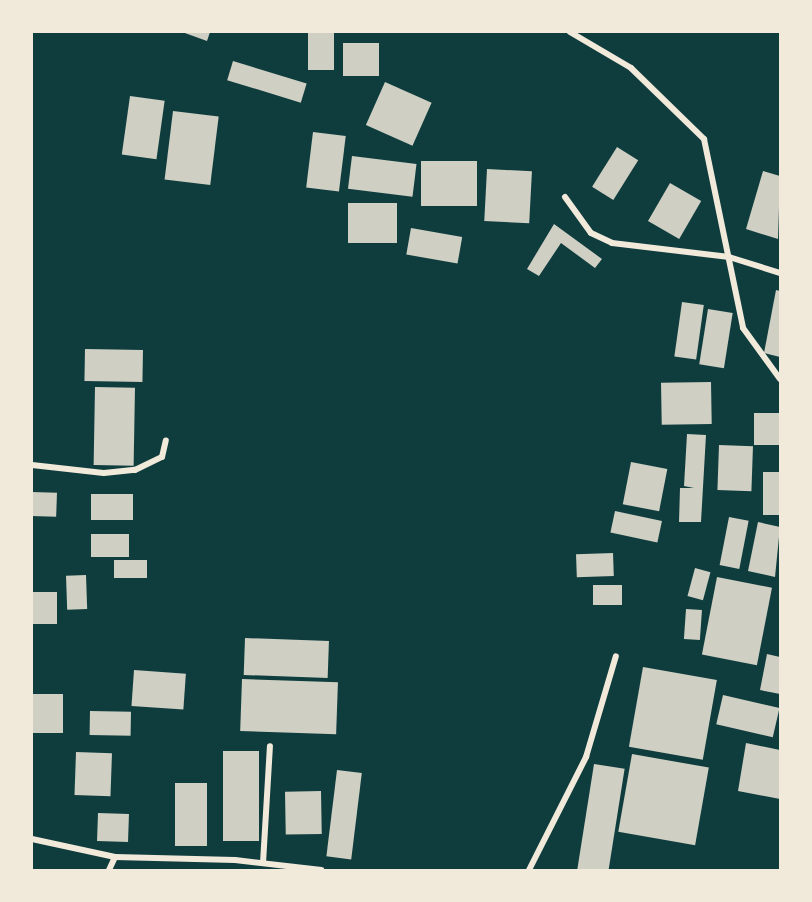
<!DOCTYPE html>
<html>
<head>
<meta charset="utf-8">
<style>
	body { margin:0 }
	#map { position:relative; width:812px; height:902px; overflow:hidden; background:#0f3d3e; font-family:Merriweather,serif }
	div>[style] { position:absolute }
	[style*='--x'] { left:calc(var(--x)*1px); top:calc(var(--y)*1px); width:calc(var(--w)*1px); rotate:calc(var(--a)*1deg) }
	.building>* { inset:0; background:#cfcfc3; transform-origin:0 0 }
	.minor>* { height:6px; margin:-3px; padding:0 3px; transform-origin:3px; border-radius:3px; background:#f1e9da }
	span { translate:-50% -50%; white-space:nowrap; text-align:center; line-height:1.15; -webkit-text-stroke:5px #f1e9da; paint-order:stroke }
	.frame { position:absolute; inset:0; border:33px solid #f1e9da; pointer-events:none }
</style>
</head>
<body>
<div id="map">
	<div class="building">
		<i style="clip-path:polygon(182px 32px,210px 32px,207px 41px)"></i>
		<i style="left:308px;top:32px;width:26px;height:38px"></i>
		<i style="left:343px;top:43px;width:36px;height:33px"></i>
		<i style="left:233px;top:61px;width:77px;height:20px;rotate:17deg"></i>
		<i style="left:385px;top:82px;width:51px;height:47px;rotate:24deg"></i>
		<i style="left:130px;top:96px;width:35px;height:59px;rotate:8deg"></i>
		<i style="left:173px;top:111px;width:46px;height:69px;rotate:7deg"></i>
		<i style="left:313px;top:132px;width:33px;height:56px;rotate:7deg"></i>
		<i style="left:617px;top:147px;width:25px;height:47px;rotate:32deg"></i>
		<i style="left:352px;top:156px;width:65px;height:33px;rotate:7deg"></i>
		<i style="left:421px;top:161px;width:56px;height:45px"></i>
		<i style="left:487px;top:169px;width:45px;height:52px;rotate:3deg"></i>
		<i style="clip-path:polygon(763px 171px,780px 176px,778px 239px,746px 229px)"></i>
		<i style="left:670px;top:183px;width:36px;height:44px;rotate:30deg"></i>
		<i style="left:348px;top:203px;width:49px;height:40px"></i>
		<i style="clip-path:polygon(554px 224px,602px 259px,595px 268px,561px 243px,539px 276px,527px 269px)"></i>
		<i style="left:411px;top:228px;width:52px;height:27px;rotate:10deg"></i>
		<i style="clip-path:polygon(776px 290px,780px 291px,780px 357px,764px 353px)"></i>
		<i style="left:682px;top:302px;width:22px;height:55px;rotate:8deg"></i>
		<i style="left:708px;top:309px;width:25px;height:56px;rotate:9deg"></i>
		<i style="left:85px;top:349px;width:58px;height:32px;rotate:1deg"></i>
		<i style="left:711px;top:382px;width:42px;height:50px;rotate:89deg"></i>
		<i style="left:95px;top:387px;width:40px;height:78px;rotate:1deg"></i>
		<i style="left:754px;top:413px;width:26px;height:32px"></i>
		<i style="clip-path:polygon(687px 434px,706px 435px,701px 522px,679px 522px,680px 488px,694px 488px,684px 486px)"></i>
		<i style="left:719px;top:445px;width:34px;height:45px;rotate:2deg"></i>
		<i style="left:631px;top:462px;width:37px;height:43px;rotate:11deg"></i>
		<i style="left:763px;top:472px;width:17px;height:43px"></i>
		<i style="left:32px;top:492px;width:25px;height:24px;rotate:2deg"></i>
		<i style="left:91px;top:494px;width:42px;height:26px"></i>
		<i style="left:615px;top:511px;width:48px;height:22px;rotate:12deg"></i>
		<i style="left:729px;top:517px;width:20px;height:49px;rotate:11deg"></i>
		<i style="clip-path:polygon(758px 522px,780px 527px,775px 577px,748px 571px)"></i>
		<i style="left:129px;top:534px;width:23px;height:38px;rotate:90deg"></i>
		<i style="left:613px;top:553px;width:23px;height:37px;rotate:88deg"></i>
		<i style="left:114px;top:560px;width:33px;height:18px"></i>
		<i style="left:695px;top:568px;width:16px;height:29px;rotate:15deg"></i>
		<i style="left:86px;top:575px;width:34px;height:20px;rotate:88deg"></i>
		<i style="left:717px;top:577px;width:56px;height:79px;rotate:11deg"></i>
		<i style="left:593px;top:585px;width:29px;height:20px"></i>
		<i style="left:57px;top:592px;width:32px;height:25px;rotate:90deg"></i>
		<i style="left:686px;top:609px;width:16px;height:30px;rotate:4deg"></i>
		<i style="left:245px;top:638px;width:84px;height:37px;rotate:2deg"></i>
		<i style="clip-path:polygon(767px 654px,780px 657px,780px 694px,760px 690px)"></i>
		<i style="left:643px;top:667px;width:75px;height:81px;rotate:10deg"></i>
		<i style="left:134px;top:670px;width:52px;height:36px;rotate:4deg"></i>
		<i style="left:242px;top:679px;width:96px;height:52px;rotate:2deg"></i>
		<i style="left:32px;top:694px;width:31px;height:39px"></i>
		<i style="left:723px;top:695px;width:58px;height:30px;rotate:13deg"></i>
		<i style="left:90px;top:711px;width:41px;height:24px;rotate:1deg"></i>
		<i style="clip-path:polygon(746px 743px,780px 750px,780px 799px,738px 791px)"></i>
		<i style="left:223px;top:751px;width:36px;height:90px"></i>
		<i style="left:76px;top:752px;width:36px;height:43px;rotate:2deg"></i>
		<i style="left:632px;top:754px;width:78px;height:79px;rotate:10deg"></i>
		<i style="left:594px;top:764px;width:31px;height:107px;rotate:9deg"></i>
		<i style="left:337px;top:770px;width:25px;height:87px;rotate:7deg"></i>
		<i style="left:175px;top:783px;width:32px;height:63px"></i>
		<i style="left:321px;top:791px;width:43px;height:36px;rotate:89deg"></i>
		<i style="left:98px;top:813px;width:31px;height:28px;rotate:2deg"></i>
	</div>
	<div class="minor">
		<i style="--x:570;--y:32;--w:71;--a:30.5"></i>
		<i style="--x:631;--y:68;--w:102;--a:44.2"></i>
		<i style="--x:704;--y:139;--w:193;--a:78.3"></i>
		<i style="--x:743;--y:328;--w:63;--a:54"></i>
		<i style="--x:565;--y:197;--w:44;--a:54.2"></i>
		<i style="--x:591;--y:233;--w:23;--a:25"></i>
		<i style="--x:612;--y:243;--w:118;--a:6.8"></i>
		<i style="--x:729;--y:257;--w:53;--a:17.4"></i>
		<i style="--x:32;--y:465;--w:72;--a:6.3"></i>
		<i style="--x:104;--y:473;--w:31;--a:-6"></i>
		<i style="--x:135;--y:470;--w:30;--a:-26"></i>
		<i style="--x:162;--y:457;--w:17;--a:-77"></i>
		<i style="--x:32;--y:839;--w:85;--a:12.2"></i>
		<i style="--x:115;--y:857;--w:120;--a:1.4"></i>
		<i style="--x:235;--y:860;--w:87;--a:6.6"></i>
		<i style="--x:263;--y:863;--w:117;--a:-86.6"></i>
		<i style="--x:109;--y:870;--w:14;--a:-65"></i>
		<i style="--x:529;--y:870;--w:127;--a:-63.2"></i>
		<i style="--x:586;--y:757;--w:105;--a:-73.5"></i>
	</div>
	<div class="frame"></div>
</div>
</body>
</html>
